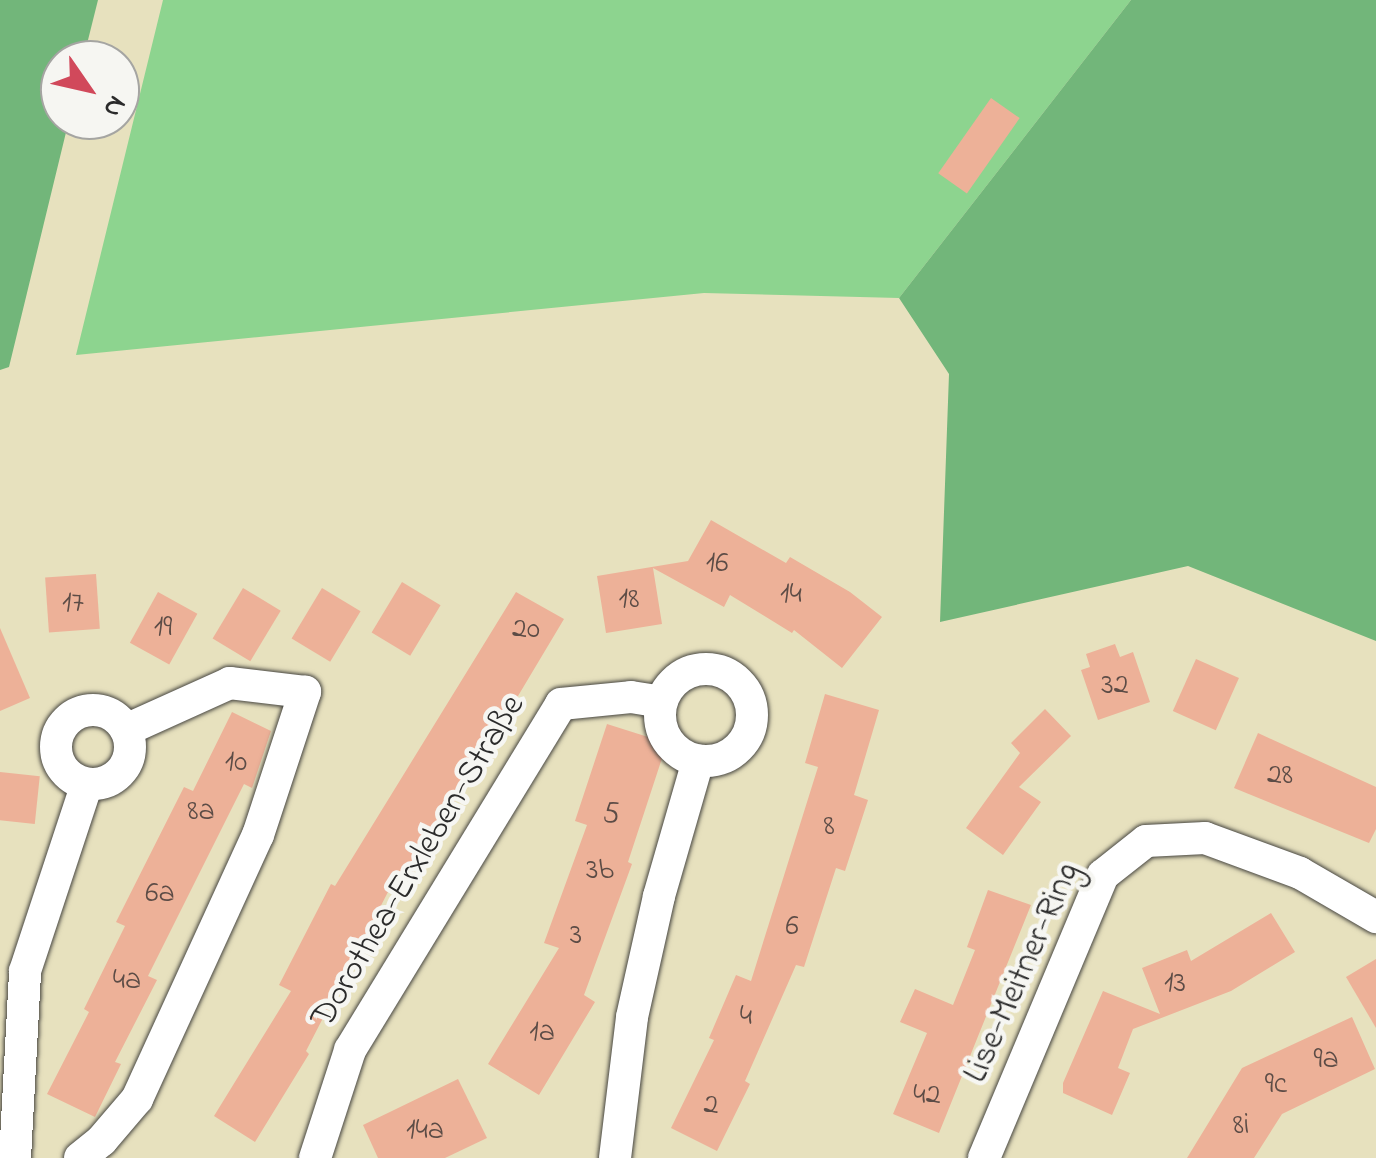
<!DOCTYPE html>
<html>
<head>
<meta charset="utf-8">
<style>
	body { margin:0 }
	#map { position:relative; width:1376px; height:1158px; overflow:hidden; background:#e7e1be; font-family:"Indie Flower",sans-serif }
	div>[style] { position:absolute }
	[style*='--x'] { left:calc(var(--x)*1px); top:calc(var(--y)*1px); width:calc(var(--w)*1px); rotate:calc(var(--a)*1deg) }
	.green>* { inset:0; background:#8dd48f }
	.forest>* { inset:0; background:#72b67a }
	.building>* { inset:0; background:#edb198; transform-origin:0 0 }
	.roads { filter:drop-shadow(0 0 2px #474641) drop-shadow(0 0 2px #474641) }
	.street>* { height:32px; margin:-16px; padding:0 16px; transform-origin:16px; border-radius:16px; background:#fff }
	.street>.ring { margin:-16px; padding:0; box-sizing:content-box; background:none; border:32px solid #fff; border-radius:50% }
	span { translate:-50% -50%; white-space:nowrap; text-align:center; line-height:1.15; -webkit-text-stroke:9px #f6f6f2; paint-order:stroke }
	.number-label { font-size:30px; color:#5c4c46 }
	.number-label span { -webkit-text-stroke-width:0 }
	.street-label { font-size:35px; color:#2b2b2b }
	.north { position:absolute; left:40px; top:40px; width:100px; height:100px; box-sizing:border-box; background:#f6f6f2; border:2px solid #a5a5a2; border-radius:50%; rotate:124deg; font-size:28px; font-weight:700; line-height:40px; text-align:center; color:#2b2b2b }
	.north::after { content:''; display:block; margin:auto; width:35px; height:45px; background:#d1495b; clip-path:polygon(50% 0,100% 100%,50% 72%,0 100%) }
</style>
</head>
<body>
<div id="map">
	<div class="green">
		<i style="clip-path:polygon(163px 0,1131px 0,899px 298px,704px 293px,76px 355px)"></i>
	</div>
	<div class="forest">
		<i style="clip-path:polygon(0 0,98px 0,83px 60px,60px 60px,60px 120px,69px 120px,9px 367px,0 370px)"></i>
		<i style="clip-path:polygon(1131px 0,1376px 0,1376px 641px,1188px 566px,940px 622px,949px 374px,899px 298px)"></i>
	</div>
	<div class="building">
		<i style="left:991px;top:98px;width:35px;height:92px;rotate:35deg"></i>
		<i style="clip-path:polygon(711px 520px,786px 563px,790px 557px,850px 592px,882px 617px,842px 668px,794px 630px,792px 633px,730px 595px,724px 607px,653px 568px,662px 624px,606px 633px,597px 576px,688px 561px)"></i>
		<i style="left:96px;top:574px;width:55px;height:51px;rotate:86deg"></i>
		<i style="left:402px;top:582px;width:45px;height:59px;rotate:31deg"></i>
		<i style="left:243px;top:588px;width:44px;height:59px;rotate:31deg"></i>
		<i style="left:322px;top:588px;width:45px;height:59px;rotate:31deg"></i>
		<i style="left:158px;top:592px;width:45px;height:58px;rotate:29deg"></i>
		<i style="clip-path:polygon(516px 592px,564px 619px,399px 895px,389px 890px,306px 1051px,309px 1054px,255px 1142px,214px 1116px,291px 991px,279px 985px,331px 884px,335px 886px)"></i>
		<i style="clip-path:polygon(0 628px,30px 698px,0 711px)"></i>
		<i style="clip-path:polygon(1115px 644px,1120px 657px,1133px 652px,1150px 702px,1098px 720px,1081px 670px,1090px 667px,1086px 654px)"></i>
		<i style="left:1196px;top:659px;width:47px;height:57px;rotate:24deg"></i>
		<i style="clip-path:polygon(825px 694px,879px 710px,854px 795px,868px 800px,845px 871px,836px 868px,804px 967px,796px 965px,745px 1081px,750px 1084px,717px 1151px,671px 1128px,714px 1040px,709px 1038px,736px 975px,751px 981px,818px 767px,805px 763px)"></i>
		<i style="clip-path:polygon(1045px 709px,1071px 736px,1019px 787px,1041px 802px,1003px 855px,966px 828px,1020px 753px,1011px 743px)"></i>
		<i style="clip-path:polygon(232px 712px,271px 731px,252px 788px,244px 784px,148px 976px,157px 980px,115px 1062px,121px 1064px,95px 1117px,47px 1094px,89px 1012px,84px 1009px,125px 926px,116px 922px,184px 787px,193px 791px)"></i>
		<i style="clip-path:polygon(607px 724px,667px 743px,628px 862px,632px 864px,584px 995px,595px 1002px,539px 1095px,488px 1064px,559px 948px,544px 943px,587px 825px,575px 821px)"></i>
		<i style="clip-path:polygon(1258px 733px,1376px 787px,1376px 829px,1369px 843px,1234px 788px)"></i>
		<i style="left:0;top:772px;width:40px;height:48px;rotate:6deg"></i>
		<i style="clip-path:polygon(988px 890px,1031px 905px,939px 1133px,893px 1114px,927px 1033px,900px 1022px,915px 989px,953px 1005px,975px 950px,967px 947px)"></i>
		<i style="clip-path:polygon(1271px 913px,1295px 952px,1231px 991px,1133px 1029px,1118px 1068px,1130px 1073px,1112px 1115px,1063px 1093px,1063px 1083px,1103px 991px,1160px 1014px,1142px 968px,1187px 950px,1191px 961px)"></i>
		<i style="clip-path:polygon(1376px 959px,1376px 1028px,1346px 977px)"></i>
		<i style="clip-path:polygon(1352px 1017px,1375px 1069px,1282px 1114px,1254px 1158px,1187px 1158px,1242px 1068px)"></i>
		<i style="clip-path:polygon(458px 1079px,487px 1138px,445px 1158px,378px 1158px,363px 1125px)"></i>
	</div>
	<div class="roads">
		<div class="street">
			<i class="ring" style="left:660px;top:669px;width:60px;height:60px"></i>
			<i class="ring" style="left:56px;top:710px;width:42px;height:42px"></i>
			<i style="--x:15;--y:1158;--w:187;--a:-86.9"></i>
			<i style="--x:25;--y:971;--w:197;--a:-71.7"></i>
			<i style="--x:80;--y:1158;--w:28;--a:-39"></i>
			<i style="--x:102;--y:1140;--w:54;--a:-49.5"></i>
			<i style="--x:137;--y:1099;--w:290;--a:-65.4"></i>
			<i style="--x:258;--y:835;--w:151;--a:-71.8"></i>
			<i style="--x:305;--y:692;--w:76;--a:-173.2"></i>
			<i style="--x:230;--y:683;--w:114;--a:155.7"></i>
			<i style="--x:315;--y:1158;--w:114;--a:-72"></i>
			<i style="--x:350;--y:1050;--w:405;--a:-58.6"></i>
			<i style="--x:561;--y:704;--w:70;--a:-5.7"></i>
			<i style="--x:631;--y:697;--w:31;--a:9"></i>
			<i style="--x:615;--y:1158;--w:142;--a:-83.1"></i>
			<i style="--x:632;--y:1017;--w:124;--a:-77.4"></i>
			<i style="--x:659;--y:896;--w:141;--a:-73.9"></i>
			<i style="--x:984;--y:1158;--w:307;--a:-67.2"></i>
			<i style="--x:1103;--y:875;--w:55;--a:-38.3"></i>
			<i style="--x:1146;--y:841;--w:59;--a:-2.9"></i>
			<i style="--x:1205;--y:838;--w:101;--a:20.2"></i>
			<i style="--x:1300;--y:873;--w:88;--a:30.1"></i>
		</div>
	</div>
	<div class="number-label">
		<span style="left:717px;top:564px">16</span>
		<span style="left:791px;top:595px">14</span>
		<span style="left:629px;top:600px">18</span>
		<span style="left:73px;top:604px">17</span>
		<span style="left:163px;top:628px">19</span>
		<span style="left:526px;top:630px">20</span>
		<span style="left:1115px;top:686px">32</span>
		<span style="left:236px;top:763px">10</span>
		<span style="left:1280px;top:776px">28</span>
		<span style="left:201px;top:812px">8a</span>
		<span style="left:611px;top:815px">5</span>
		<span style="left:829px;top:827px">8</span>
		<span style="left:600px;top:871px">3b</span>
		<span style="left:160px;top:894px">6a</span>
		<span style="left:792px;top:927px">6</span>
		<span style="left:576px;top:936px">3</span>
		<span style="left:127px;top:981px">4a</span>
		<span style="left:1175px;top:984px">13</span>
		<span style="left:746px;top:1017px">4</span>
		<span style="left:542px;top:1033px">1a</span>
		<span style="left:1326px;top:1060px">9a</span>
		<span style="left:1276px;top:1085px">9c</span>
		<span style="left:927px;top:1096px">42</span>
		<span style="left:711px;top:1106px">2</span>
		<span style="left:1241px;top:1126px">8i</span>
		<span style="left:425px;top:1131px">14a</span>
	</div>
	<div class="street-label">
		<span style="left:419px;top:862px;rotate:-59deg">Dorothea-Erxleben-Straße</span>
		<span style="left:1023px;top:973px;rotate:-66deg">Lise-Meitner-Ring</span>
	</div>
	<div class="north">N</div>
</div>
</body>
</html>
